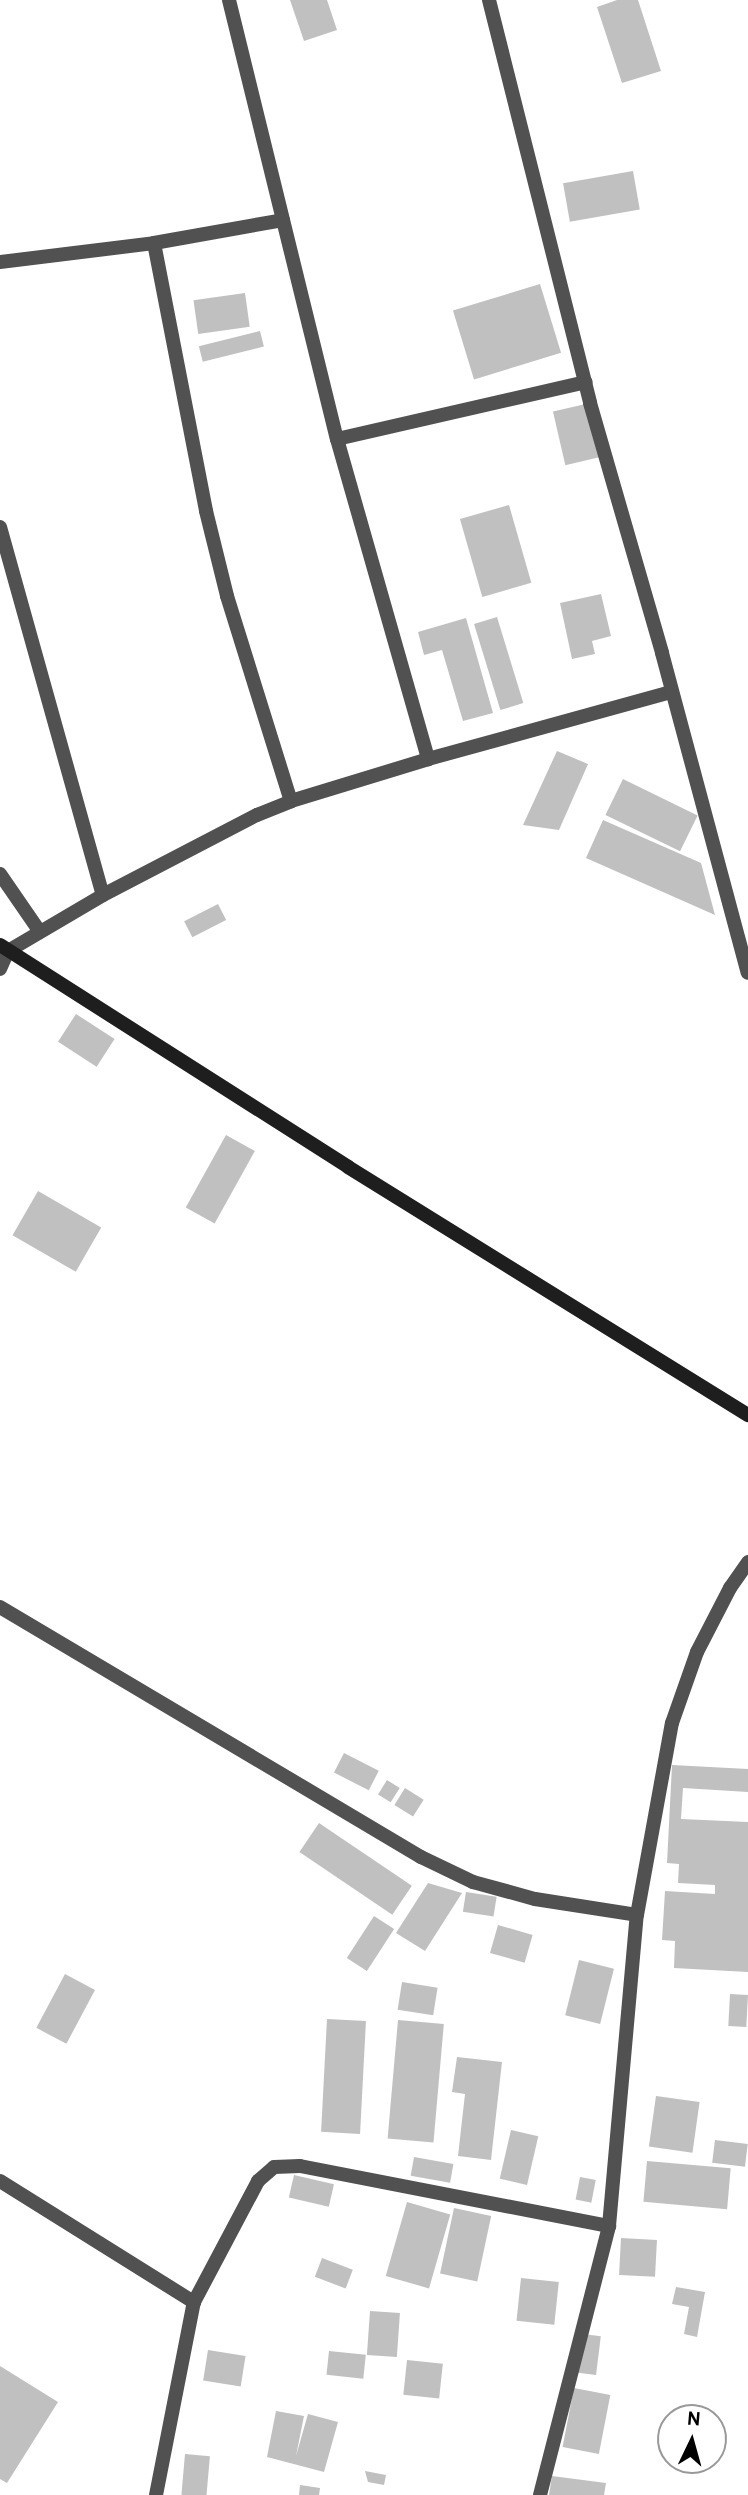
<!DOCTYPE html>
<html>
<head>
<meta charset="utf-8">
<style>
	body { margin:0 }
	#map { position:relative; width:748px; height:2495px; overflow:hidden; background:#fff; font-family:Overpass,sans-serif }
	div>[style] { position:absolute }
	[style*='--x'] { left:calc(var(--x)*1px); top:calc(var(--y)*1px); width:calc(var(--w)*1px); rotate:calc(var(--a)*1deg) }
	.building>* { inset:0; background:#c0c0c0; transform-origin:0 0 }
	.street>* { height:14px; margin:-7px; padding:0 7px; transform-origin:7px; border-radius:7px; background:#515151 }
	.secondary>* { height:14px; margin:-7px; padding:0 7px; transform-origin:7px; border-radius:7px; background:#1e1e1e }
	span { translate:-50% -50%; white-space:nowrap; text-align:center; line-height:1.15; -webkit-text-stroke:5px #fff; paint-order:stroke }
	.north { position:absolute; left:657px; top:2404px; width:70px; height:70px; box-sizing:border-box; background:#fff; border:2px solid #999; border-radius:50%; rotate:5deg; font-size:19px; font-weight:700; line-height:28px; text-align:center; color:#000 }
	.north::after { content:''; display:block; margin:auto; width:24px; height:32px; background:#000; clip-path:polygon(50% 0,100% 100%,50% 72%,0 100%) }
</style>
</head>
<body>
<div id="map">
	<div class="building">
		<i style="clip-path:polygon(290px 0,327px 0,337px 30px,304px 41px)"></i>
		<i style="clip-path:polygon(617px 0,638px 0,661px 71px,622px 83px,597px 7px)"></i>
		<i style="left:633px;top:171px;width:39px;height:71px;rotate:80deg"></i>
		<i style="left:540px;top:284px;width:72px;height:91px;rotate:73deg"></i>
		<i style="left:245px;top:293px;width:34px;height:52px;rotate:82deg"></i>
		<i style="left:260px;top:331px;width:16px;height:63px;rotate:76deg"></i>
		<i style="left:590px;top:403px;width:55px;height:38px;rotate:77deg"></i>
		<i style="left:509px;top:505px;width:81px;height:51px;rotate:74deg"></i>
		<i style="clip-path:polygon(601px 594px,611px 636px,592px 641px,595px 654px,572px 659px,560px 603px)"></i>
		<i style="left:497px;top:617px;width:90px;height:24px;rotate:73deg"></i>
		<i style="clip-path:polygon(466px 618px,493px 713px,463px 721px,442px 650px,424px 655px,418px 632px)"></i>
		<i style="clip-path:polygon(557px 751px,588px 764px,559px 830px,523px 825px)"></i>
		<i style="left:623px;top:779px;width:83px;height:40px;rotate:26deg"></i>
		<i style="clip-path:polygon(603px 820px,701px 863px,715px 915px,586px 858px)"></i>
		<i style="left:218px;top:904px;width:18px;height:38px;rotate:63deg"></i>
		<i style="left:76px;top:1014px;width:46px;height:33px;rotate:33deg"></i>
		<i style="left:226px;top:1135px;width:33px;height:83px;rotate:29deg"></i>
		<i style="left:38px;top:1191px;width:73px;height:51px;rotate:30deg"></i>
		<i style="left:344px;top:1753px;width:39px;height:22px;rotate:27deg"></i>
		<i style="clip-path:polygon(672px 1765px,748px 1769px,748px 1792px,683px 1788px,681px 1819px,748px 1822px,748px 1972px,674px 1968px,675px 1941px,662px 1940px,665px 1891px,715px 1894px,715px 1885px,678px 1883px,679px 1864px,667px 1863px)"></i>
		<i style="left:387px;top:1780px;width:15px;height:17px;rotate:32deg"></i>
		<i style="left:405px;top:1788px;width:22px;height:20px;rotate:32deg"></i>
		<i style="left:319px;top:1823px;width:112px;height:35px;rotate:34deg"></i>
		<i style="clip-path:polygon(428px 1883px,462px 1893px,425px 1951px,396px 1933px)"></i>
		<i style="left:466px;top:1892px;width:31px;height:20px;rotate:9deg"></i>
		<i style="left:374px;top:1916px;width:24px;height:50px;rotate:33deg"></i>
		<i style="left:498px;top:1925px;width:36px;height:29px;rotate:16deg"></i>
		<i style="left:579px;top:1960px;width:36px;height:57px;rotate:14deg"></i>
		<i style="left:65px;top:1974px;width:34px;height:61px;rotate:28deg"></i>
		<i style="left:402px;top:1982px;width:36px;height:28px;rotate:9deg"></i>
		<i style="left:730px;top:1994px;width:18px;height:32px;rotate:3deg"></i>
		<i style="left:327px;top:2019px;width:39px;height:113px;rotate:3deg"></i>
		<i style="left:398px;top:2020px;width:46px;height:119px;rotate:5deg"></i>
		<i style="clip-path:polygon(457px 2057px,502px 2062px,491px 2160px,458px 2156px,465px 2094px,452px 2092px)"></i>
		<i style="left:656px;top:2096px;width:44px;height:51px;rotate:8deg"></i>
		<i style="left:511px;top:2130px;width:28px;height:50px;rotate:13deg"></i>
		<i style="left:715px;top:2140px;width:33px;height:23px;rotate:7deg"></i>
		<i style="left:414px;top:2157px;width:40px;height:19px;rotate:10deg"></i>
		<i style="left:647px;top:2161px;width:84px;height:41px;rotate:5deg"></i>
		<i style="left:294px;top:2175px;width:41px;height:23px;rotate:13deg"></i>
		<i style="left:580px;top:2177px;width:16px;height:23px;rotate:11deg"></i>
		<i style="left:407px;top:2202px;width:45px;height:77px;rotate:16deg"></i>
		<i style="left:454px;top:2208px;width:38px;height:67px;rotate:12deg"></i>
		<i style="left:621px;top:2238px;width:36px;height:37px;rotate:3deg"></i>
		<i style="left:322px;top:2258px;width:33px;height:20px;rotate:21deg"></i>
		<i style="left:521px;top:2278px;width:38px;height:43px;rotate:6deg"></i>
		<i style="clip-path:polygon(676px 2287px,705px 2292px,697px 2337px,684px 2334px,689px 2307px,672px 2304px)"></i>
		<i style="left:370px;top:2311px;width:30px;height:44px;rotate:4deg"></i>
		<i style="left:575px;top:2333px;width:26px;height:39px;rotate:7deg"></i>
		<i style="left:208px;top:2350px;width:38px;height:31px;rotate:9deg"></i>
		<i style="left:329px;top:2351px;width:37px;height:24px;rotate:6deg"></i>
		<i style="left:407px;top:2360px;width:36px;height:35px;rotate:6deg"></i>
		<i style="clip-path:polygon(0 2366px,58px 2402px,7px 2483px,0 2479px)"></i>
		<i style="left:574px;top:2388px;width:37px;height:60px;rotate:11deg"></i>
		<i style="clip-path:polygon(276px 2411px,304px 2416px,296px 2456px,308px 2414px,338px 2422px,324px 2472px,267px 2457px)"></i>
		<i style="left:185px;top:2454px;width:25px;height:41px;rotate:5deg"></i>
		<i style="clip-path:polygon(365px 2471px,386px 2475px,384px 2485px,368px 2482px)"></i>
		<i style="clip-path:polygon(552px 2476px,606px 2483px,604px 2495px,549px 2495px)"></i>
		<i style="clip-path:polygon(300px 2485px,320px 2488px,319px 2495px,299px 2495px)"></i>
	</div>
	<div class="street">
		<i style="--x:229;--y:0;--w:452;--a:76.2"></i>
		<i style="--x:337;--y:439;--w:333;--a:74.1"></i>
		<i style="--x:428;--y:759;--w:253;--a:-15.4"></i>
		<i style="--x:489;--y:0;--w:415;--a:75.9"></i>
		<i style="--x:590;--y:403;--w:260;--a:73.9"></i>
		<i style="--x:662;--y:653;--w:331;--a:75"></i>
		<i style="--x:154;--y:243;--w:273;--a:79"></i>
		<i style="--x:206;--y:511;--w:88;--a:76.1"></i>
		<i style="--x:227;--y:596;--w:215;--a:72.7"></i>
		<i style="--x:0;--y:262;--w:155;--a:-7"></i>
		<i style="--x:154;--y:243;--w:131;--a:-10.1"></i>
		<i style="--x:337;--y:439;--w:255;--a:-12.9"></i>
		<i style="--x:0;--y:527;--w:382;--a:74.4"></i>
		<i style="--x:0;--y:874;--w:70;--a:55.4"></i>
		<i style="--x:0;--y:969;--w:20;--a:-66"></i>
		<i style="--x:8;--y:951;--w:110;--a:-30.5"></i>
		<i style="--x:103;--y:895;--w:174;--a:-27.5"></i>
		<i style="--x:257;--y:815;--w:37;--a:-22"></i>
		<i style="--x:291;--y:801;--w:143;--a:-17"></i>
		<i style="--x:0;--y:1607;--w:490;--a:30.7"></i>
		<i style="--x:421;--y:1857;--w:58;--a:25.7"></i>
		<i style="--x:473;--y:1882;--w:64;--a:15.3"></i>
		<i style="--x:535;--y:1899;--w:103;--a:8.9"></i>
		<i style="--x:0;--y:2181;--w:229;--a:32"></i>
		<i style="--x:156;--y:2495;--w:197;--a:-78.9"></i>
		<i style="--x:194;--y:2302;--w:137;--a:-62.1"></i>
		<i style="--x:258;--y:2181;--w:21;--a:-41"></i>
		<i style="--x:274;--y:2167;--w:26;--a:-2"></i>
		<i style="--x:300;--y:2166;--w:315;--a:11"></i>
		<i style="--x:540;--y:2495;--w:278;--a:-75.6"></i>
		<i style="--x:609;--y:2226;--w:312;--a:-84.9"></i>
		<i style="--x:637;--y:1915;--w:195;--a:-79.7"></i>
		<i style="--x:672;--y:1723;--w:75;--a:-70.6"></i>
		<i style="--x:697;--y:1652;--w:72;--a:-62.7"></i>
		<i style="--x:730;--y:1588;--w:32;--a:-55"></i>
	</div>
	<div class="secondary">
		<i style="--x:0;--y:945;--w:413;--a:32.5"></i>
		<i style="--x:348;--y:1167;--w:471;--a:31.8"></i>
	</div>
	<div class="north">N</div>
</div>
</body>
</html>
